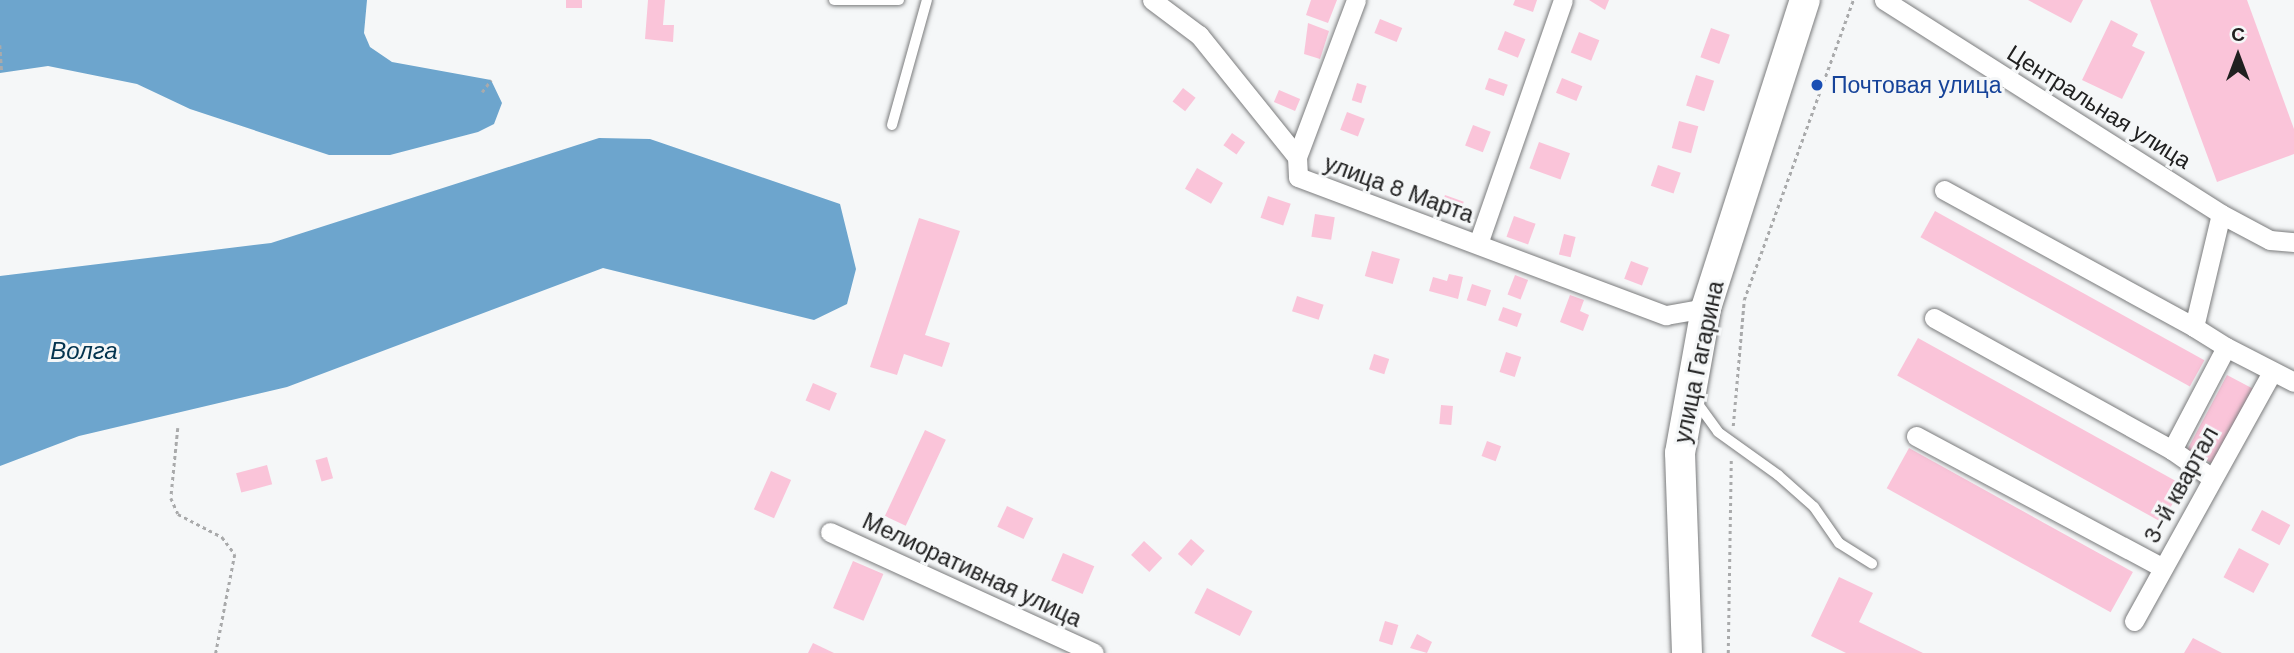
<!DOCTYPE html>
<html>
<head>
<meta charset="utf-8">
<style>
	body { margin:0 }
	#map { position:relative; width:2294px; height:653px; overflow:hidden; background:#f5f7f8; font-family:"DM Sans",sans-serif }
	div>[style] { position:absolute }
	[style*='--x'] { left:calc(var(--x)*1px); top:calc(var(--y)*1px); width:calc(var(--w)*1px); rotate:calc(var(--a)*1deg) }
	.water>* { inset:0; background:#6da5cd }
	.building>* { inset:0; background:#fac4d9; transform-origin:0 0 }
	.path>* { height:2.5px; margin-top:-1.25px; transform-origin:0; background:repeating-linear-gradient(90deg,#a9aaab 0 3.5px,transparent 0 7px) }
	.roads { filter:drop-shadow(0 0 2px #7b7c7d) drop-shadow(0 0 2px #7b7c7d) }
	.service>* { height:10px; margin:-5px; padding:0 5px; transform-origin:5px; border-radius:5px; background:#fff }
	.minor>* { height:19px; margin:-9.5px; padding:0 9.5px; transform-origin:9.5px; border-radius:9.5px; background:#fff }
	.primary>* { height:30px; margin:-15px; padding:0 15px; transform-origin:15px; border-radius:15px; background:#fff }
	.dots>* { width:19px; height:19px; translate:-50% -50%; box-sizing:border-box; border:4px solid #f5f7f8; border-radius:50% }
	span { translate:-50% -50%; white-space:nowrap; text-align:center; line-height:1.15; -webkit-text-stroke:6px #f5f7f8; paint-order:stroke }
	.transit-label { font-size:23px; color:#164399 }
	.left { translate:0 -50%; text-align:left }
	.street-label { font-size:23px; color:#202020 }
	.water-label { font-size:24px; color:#03344f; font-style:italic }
	.north { position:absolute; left:2203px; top:21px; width:70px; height:70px; -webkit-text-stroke:5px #f5f7f8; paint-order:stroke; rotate:0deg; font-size:19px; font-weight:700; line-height:28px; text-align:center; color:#202020 }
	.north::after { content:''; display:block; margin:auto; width:24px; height:32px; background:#202020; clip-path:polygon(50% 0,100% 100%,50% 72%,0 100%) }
</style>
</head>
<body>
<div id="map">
	<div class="water">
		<i style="clip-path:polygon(0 0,367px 0,364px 33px,370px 47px,392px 62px,491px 80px,502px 103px,494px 124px,478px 132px,390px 155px,329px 155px,190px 109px,137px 84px,48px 66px,0 73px)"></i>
		<i style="clip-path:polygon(599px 138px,650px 139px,840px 204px,856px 269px,847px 304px,814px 320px,603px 268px,287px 387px,79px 436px,0 466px,0 276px,271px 243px)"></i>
	</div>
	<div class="building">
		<i style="left:566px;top:0;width:16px;height:8px"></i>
		<i style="clip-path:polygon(648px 0,665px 0,663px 25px,674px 25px,673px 42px,645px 39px)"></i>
		<i style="clip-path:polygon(1311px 0,1337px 0,1328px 23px,1306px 15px)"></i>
		<i style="clip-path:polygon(1515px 0,1537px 0,1533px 12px,1513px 5px)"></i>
		<i style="clip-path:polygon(1589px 0,1609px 0,1605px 10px)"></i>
		<i style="clip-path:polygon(2028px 0,2083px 0,2071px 23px)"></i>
		<i style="clip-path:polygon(2150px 0,2247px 0,2294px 129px,2294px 154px,2217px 182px)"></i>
		<i style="left:1380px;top:19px;width:24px;height:15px;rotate:22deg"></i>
		<i style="clip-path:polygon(2111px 20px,2138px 34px,2132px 46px,2145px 52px,2122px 99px,2082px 80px)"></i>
		<i style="clip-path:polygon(1308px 23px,1329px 31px,1320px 59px,1304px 54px)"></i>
		<i style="left:1711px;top:28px;width:20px;height:31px;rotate:20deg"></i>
		<i style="left:1505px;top:31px;width:22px;height:20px;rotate:22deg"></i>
		<i style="left:1579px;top:32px;width:22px;height:22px;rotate:22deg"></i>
		<i style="left:1696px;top:75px;width:19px;height:32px;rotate:18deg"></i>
		<i style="left:1489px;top:78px;width:20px;height:12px;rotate:20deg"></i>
		<i style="left:1562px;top:78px;width:22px;height:16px;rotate:22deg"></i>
		<i style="left:1357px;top:83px;width:10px;height:18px;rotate:17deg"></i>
		<i style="left:1183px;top:88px;width:16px;height:17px;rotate:38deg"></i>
		<i style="left:1279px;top:90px;width:23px;height:13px;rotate:23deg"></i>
		<i style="left:1347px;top:112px;width:19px;height:19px;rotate:21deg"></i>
		<i style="left:1679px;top:121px;width:20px;height:28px;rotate:15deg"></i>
		<i style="left:1473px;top:125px;width:19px;height:22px;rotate:21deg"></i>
		<i style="left:1232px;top:133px;width:16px;height:15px;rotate:35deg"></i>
		<i style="left:1539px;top:142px;width:33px;height:28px;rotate:20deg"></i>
		<i style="left:1328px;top:161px;width:20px;height:10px;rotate:20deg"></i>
		<i style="left:1658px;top:165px;width:24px;height:22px;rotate:19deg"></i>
		<i style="left:1197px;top:168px;width:30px;height:24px;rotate:30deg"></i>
		<i style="left:1445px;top:195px;width:20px;height:18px;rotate:20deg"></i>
		<i style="left:1268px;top:196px;width:24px;height:23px;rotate:19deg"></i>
		<i style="left:1935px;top:211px;width:308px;height:30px;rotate:29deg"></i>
		<i style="left:1315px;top:214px;width:20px;height:23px;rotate:9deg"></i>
		<i style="left:1514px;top:216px;width:23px;height:22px;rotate:20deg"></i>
		<i style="clip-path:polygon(919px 218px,960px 231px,925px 335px,950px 343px,942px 367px,904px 354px,897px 375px,870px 367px)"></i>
		<i style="left:1564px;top:234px;width:12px;height:21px;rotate:14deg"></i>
		<i style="left:1372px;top:251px;width:29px;height:26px;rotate:16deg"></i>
		<i style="left:1631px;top:261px;width:19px;height:19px;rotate:21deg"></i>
		<i style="clip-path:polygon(1449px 274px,1463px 277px,1458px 299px,1429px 291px,1433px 277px,1447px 281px)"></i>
		<i style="left:1515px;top:275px;width:14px;height:21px;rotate:21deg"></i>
		<i style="left:1472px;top:284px;width:20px;height:17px;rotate:18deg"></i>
		<i style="clip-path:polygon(1570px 295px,1584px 300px,1580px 311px,1589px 315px,1583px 331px,1560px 322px)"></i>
		<i style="left:1297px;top:296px;width:28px;height:16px;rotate:18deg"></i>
		<i style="left:1503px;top:307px;width:20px;height:14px;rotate:20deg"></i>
		<i style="left:1918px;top:338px;width:303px;height:43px;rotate:29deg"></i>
		<i style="left:1506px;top:352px;width:16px;height:21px;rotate:18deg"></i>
		<i style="left:1374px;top:354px;width:16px;height:16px;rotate:18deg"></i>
		<i style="left:2227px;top:375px;width:30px;height:85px;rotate:28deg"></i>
		<i style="left:813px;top:383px;width:26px;height:19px;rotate:23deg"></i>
		<i style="left:1441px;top:405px;width:12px;height:19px;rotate:5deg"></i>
		<i style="left:925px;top:430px;width:23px;height:95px;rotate:25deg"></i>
		<i style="left:1487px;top:441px;width:15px;height:16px;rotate:20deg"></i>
		<i style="left:1909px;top:448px;width:256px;height:46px;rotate:29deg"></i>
		<i style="left:327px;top:457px;width:22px;height:12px;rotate:74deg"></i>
		<i style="left:267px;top:465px;width:20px;height:32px;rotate:75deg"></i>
		<i style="left:771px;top:471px;width:22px;height:42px;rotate:24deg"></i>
		<i style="left:1007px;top:506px;width:29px;height:23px;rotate:25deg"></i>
		<i style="left:2262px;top:510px;width:32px;height:23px;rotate:28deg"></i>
		<i style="left:1191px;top:539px;width:18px;height:20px;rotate:41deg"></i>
		<i style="left:1144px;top:541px;width:25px;height:19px;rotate:43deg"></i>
		<i style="left:2239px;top:548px;width:34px;height:33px;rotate:28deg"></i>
		<i style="left:1063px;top:553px;width:34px;height:30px;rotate:23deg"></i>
		<i style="left:853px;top:561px;width:33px;height:51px;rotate:23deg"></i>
		<i style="clip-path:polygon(1839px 577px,1873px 593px,1859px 622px,1923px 653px,1846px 653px,1811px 636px)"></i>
		<i style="left:1207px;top:588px;width:51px;height:28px;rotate:27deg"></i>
		<i style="left:1385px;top:621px;width:14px;height:21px;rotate:17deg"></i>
		<i style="clip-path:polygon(1417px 634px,1432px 642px,1427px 653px,1410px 648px)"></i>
		<i style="clip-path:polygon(2193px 638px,2222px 653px,2184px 653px)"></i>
		<i style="clip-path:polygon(813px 643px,834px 653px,808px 653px)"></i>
	</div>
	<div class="path">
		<i style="--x:0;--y:45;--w:27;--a:86"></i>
		<i style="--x:482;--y:92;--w:15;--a:-53"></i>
		<i style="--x:1733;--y:426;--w:126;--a:-85"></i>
		<i style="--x:1744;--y:300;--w:319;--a:-70"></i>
		<i style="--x:178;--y:428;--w:70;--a:95.7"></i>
		<i style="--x:171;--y:498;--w:17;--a:66"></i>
		<i style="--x:178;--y:514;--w:50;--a:27.6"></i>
		<i style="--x:222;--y:537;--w:21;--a:53"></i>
		<i style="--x:235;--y:554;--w:101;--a:100.9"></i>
		<i style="--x:1728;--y:653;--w:196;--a:-89.1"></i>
	</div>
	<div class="roads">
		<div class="service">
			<i style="--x:834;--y:0;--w:65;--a:0"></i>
			<i style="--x:892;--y:125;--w:130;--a:-74.4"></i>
			<i style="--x:1695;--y:400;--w:39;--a:54"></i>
			<i style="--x:1718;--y:432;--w:74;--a:35.6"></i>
			<i style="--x:1778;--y:475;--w:48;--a:41.6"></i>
			<i style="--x:1814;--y:507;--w:44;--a:55.2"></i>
			<i style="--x:1839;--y:543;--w:39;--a:32"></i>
		</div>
		<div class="minor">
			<i style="--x:1152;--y:0;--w:59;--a:36.7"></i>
			<i style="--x:1199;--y:35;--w:156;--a:51.2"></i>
			<i style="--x:1297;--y:157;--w:20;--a:87"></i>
			<i style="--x:1298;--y:177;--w:393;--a:20.6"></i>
			<i style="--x:1666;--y:315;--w:41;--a:-9.9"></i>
			<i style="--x:1884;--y:0;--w:399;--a:32.4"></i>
			<i style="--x:2221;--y:214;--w:55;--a:28"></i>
			<i style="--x:2270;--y:240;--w:24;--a:5"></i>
			<i style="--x:1297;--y:157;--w:168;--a:-69.4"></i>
			<i style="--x:1944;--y:190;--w:285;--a:28.7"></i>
			<i style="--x:1478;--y:244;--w:258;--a:-70.8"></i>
			<i style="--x:1934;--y:318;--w:272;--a:29"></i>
			<i style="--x:2226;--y:347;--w:76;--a:27.2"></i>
			<i style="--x:1916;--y:436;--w:280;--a:28.1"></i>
			<i style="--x:2212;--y:478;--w:49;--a:-145"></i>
			<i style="--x:2172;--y:450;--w:116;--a:-62.3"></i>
			<i style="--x:2226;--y:347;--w:38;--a:-148"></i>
			<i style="--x:2194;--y:327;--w:116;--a:-76.6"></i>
			<i style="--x:830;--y:532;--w:290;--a:24.6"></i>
			<i style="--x:2134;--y:621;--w:282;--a:-61"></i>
		</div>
		<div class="primary">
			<i style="--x:1687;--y:653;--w:200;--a:-92"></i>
			<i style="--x:1680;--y:453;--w:147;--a:-79.8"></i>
			<i style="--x:1706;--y:308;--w:324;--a:-72.2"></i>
		</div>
	</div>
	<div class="dots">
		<i style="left:1817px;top:85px;background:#1a4fb4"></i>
	</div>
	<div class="transit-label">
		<span class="left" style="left:1831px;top:85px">Почтовая улица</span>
	</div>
	<div class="street-label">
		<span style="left:2099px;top:107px;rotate:32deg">Центральная улица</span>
		<span style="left:1399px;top:189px;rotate:20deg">улица 8 Марта</span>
		<span style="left:1699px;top:362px;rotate:-78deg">улица Гагарина</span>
		<span style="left:2181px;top:485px;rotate:-61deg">3-й квартал</span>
		<span style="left:972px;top:570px;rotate:25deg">Мелиоративная улица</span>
	</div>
	<div class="water-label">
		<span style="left:84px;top:351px">Волга</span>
	</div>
	<div class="north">С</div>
</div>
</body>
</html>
